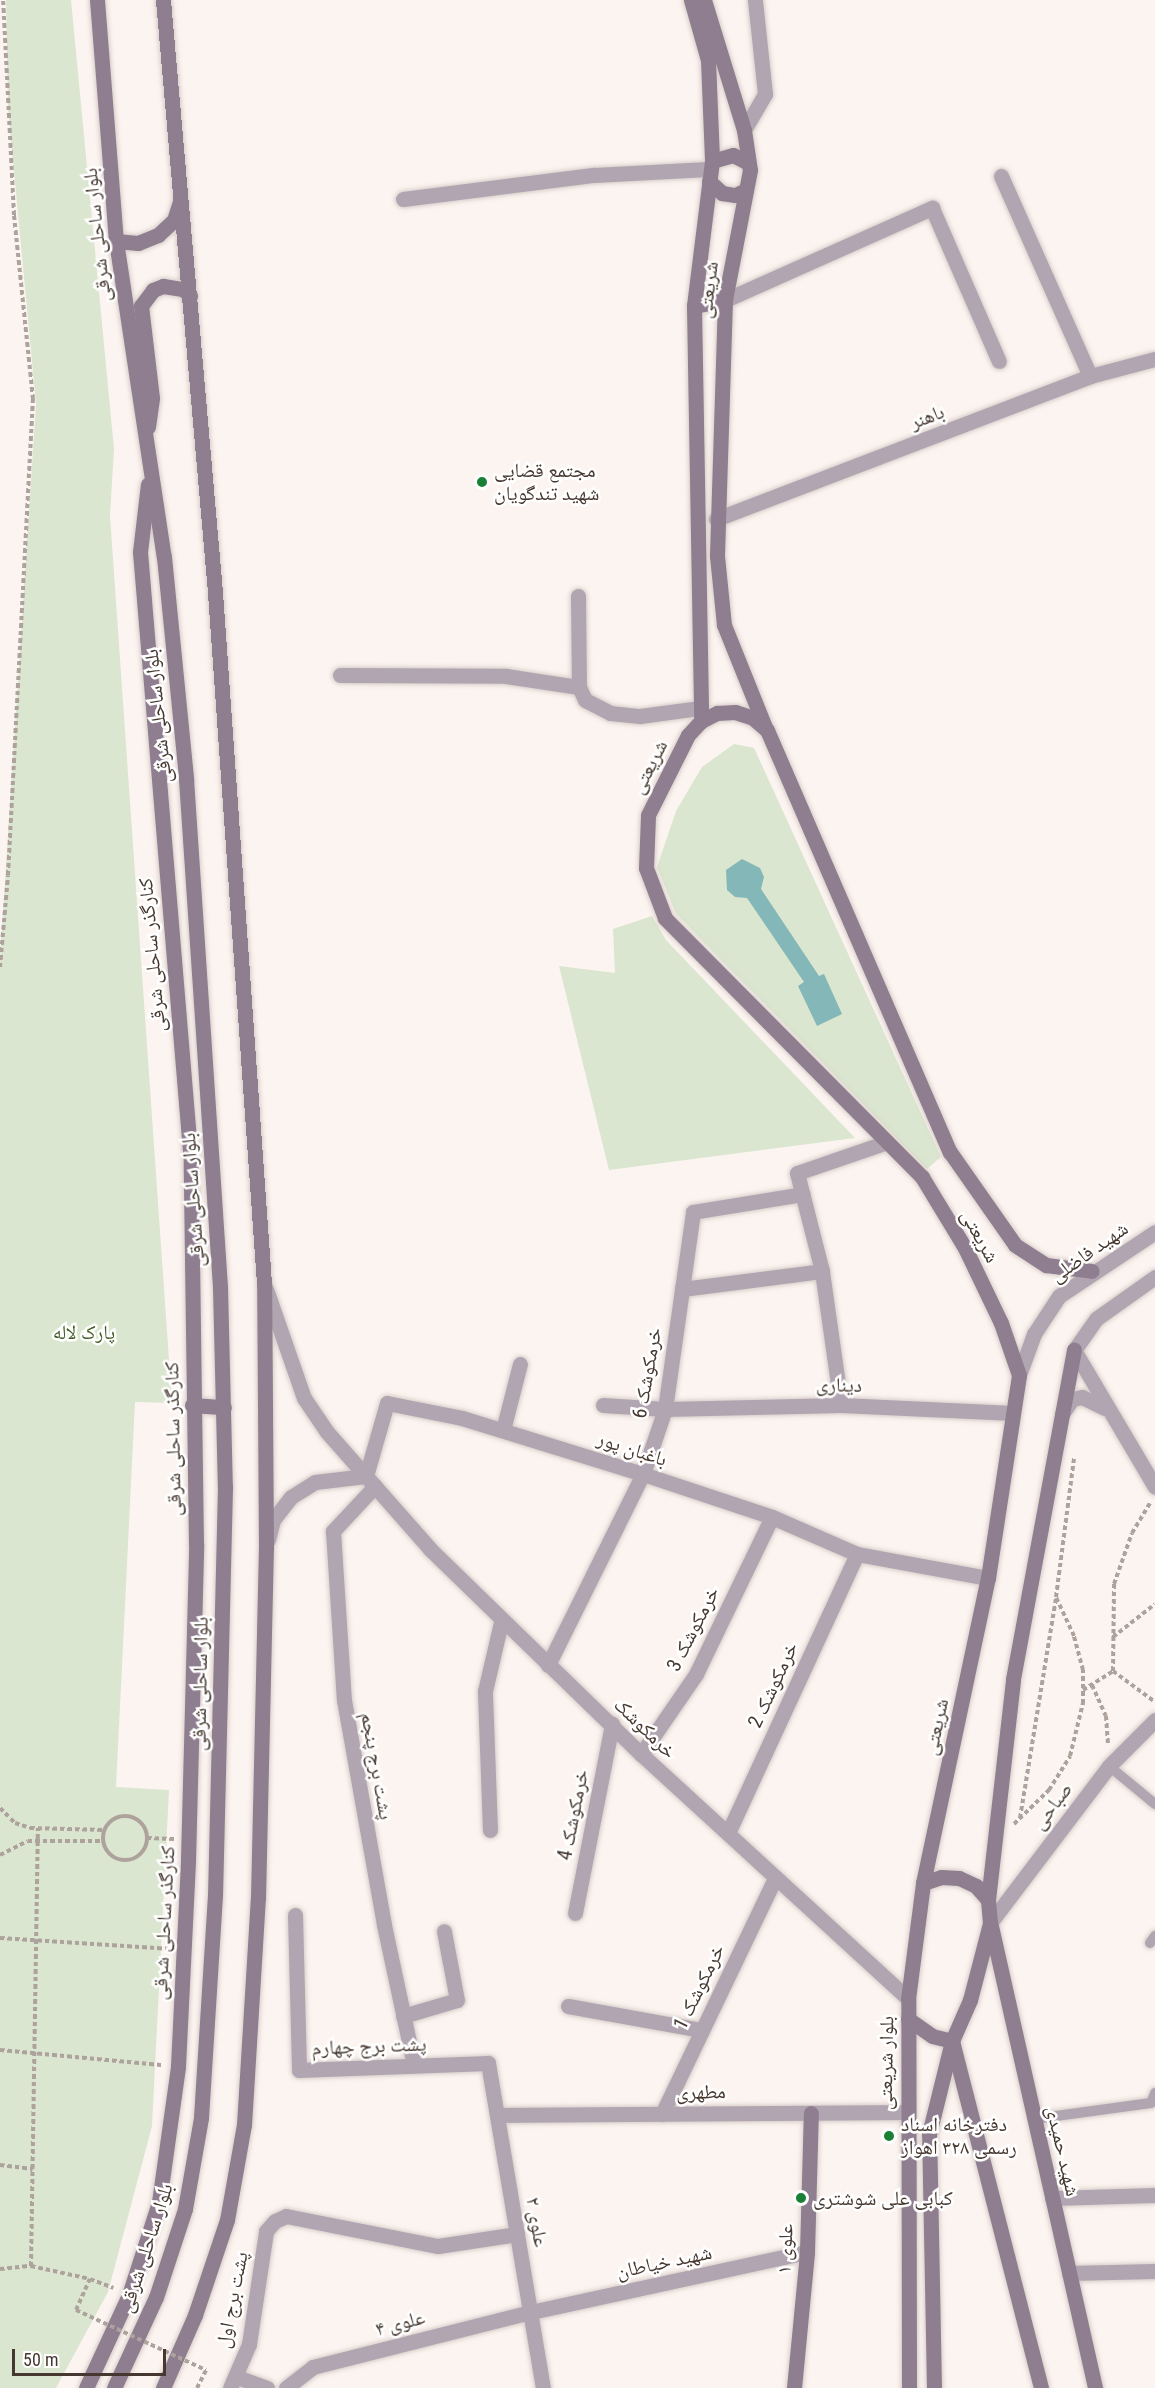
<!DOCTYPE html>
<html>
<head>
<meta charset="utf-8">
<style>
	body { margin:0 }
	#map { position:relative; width:1155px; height:2388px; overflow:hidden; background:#fcf4f0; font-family:"Roboto Condensed","Noto Naskh Arabic",sans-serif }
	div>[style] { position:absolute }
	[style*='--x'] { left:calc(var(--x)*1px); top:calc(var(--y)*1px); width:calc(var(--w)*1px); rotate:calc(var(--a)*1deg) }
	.green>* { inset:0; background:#dae6cf }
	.water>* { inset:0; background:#84b7b7 }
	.path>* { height:4px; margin-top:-2px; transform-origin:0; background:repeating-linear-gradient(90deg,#ada29c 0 4.5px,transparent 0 7.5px) }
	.path>.ring { margin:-2px; padding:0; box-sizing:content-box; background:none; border:4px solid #ada29c; border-radius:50% }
	.roads { filter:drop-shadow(0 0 2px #d8ceca) drop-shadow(0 0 2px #d8ceca) }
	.lane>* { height:10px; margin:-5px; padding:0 5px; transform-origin:5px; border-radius:5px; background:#b1a5b1 }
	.street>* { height:15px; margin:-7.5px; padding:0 7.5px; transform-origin:7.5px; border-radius:7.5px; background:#b1a5b1 }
	.secondary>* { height:15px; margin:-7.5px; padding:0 7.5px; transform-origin:7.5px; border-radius:7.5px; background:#8f7e8f }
	.path-bridge>* { height:4px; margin-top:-2px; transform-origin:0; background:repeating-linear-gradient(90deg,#ada29c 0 4.5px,transparent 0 7.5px) }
	.dots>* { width:16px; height:16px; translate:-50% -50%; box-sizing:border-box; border:3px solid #fff; border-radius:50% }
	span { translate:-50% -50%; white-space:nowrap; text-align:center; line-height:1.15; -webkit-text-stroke:5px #fff; paint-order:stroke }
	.street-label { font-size:20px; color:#463830 }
	.poi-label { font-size:20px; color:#463830 }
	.left { translate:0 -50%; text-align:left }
	.park-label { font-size:20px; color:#445c27 }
	.scale { position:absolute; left:12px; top:2349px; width:154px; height:27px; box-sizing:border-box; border:3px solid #463830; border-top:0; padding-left:8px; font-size:18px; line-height:21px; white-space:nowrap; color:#463830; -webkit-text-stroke:4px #fff; paint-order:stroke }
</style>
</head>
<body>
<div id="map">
	<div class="green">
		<i style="clip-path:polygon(6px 0,71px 0,114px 449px,110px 516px,172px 1403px,135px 1402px,116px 1787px,169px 1790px,152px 2126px,108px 2292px,56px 2388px,0 2388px,0 958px,36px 404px,8px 108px)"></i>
		<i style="clip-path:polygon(734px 744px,754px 748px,941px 1157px,927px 1169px,676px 914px,657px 867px,676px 811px,702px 767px)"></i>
		<i style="clip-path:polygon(652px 916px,666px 940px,855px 1138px,609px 1170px,559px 966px,615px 973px,613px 929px)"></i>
	</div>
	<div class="water">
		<i style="clip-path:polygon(742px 859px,760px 868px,764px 877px,761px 889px,819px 976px,824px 974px,842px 1014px,817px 1026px,798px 986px,804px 982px,747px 898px,735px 897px,727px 890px,726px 870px)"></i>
	</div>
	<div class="path">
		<i style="--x:0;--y:967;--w:92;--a:-85"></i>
		<i style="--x:8;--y:875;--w:477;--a:-87"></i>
		<i style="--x:33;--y:399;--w:185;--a:-95.9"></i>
		<i style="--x:14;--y:215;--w:215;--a:-92.9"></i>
		<i style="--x:1113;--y:1637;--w:53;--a:-38.2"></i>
		<i style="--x:1113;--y:1671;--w:52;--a:36.4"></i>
		<i style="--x:1092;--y:1685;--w:34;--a:66"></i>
		<i style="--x:1106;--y:1716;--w:28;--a:86"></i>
		<i style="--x:1083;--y:1690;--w:36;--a:-32"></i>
		<i style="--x:1113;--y:1671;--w:87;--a:-89.3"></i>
		<i style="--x:1114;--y:1584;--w:54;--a:-70.6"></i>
		<i style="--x:1132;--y:1533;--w:35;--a:-59"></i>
		<i style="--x:0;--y:1808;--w:21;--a:45"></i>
		<i style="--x:15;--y:1823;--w:16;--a:18"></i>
		<i style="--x:30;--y:1828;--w:75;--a:1.5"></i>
		<i class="ring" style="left:103px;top:1816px;width:40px;height:40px"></i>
		<i style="--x:1020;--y:1818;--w:223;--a:-80.7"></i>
		<i style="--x:1014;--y:1824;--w:49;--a:-44.2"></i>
		<i style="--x:1049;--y:1790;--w:40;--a:-58"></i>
		<i style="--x:1070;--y:1756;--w:55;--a:-76.2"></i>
		<i style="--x:1083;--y:1703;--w:33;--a:-90"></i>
		<i style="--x:1083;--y:1670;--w:35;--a:-105"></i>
		<i style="--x:1074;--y:1636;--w:43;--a:-114.8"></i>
		<i style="--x:1056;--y:1597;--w:140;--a:-82.6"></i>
		<i style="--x:147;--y:1838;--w:27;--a:2"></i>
		<i style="--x:0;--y:1855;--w:31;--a:-27"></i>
		<i style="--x:28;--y:1841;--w:75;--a:0"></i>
		<i style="--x:0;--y:1938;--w:168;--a:3.7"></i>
		<i style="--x:0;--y:2050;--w:164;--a:5.3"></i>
		<i style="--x:0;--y:2165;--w:33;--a:7"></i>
		<i style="--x:31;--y:2266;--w:438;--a:-89.1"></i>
		<i style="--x:0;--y:2269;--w:31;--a:-6"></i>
		<i style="--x:31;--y:2266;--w:60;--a:12.4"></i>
		<i style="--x:90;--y:2279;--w:25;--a:21"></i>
		<i style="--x:76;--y:2310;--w:34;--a:-66"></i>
		<i style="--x:197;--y:2388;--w:20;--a:-63"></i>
	</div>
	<div class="roads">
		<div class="lane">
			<i style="--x:1109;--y:1766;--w:60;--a:39.6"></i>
			<i style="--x:1150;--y:1943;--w:9;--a:-54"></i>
			<i style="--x:1034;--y:2119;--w:118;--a:-7.8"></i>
			<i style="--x:1151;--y:2103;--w:11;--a:-68"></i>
		</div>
		<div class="street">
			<i style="--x:744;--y:130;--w:42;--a:-59.7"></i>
			<i style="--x:765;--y:94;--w:95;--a:-96.1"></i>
			<i style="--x:1001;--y:176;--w:219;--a:66"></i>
			<i style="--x:403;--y:199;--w:193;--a:-7.2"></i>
			<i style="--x:594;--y:175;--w:114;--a:-3"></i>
			<i style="--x:725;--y:300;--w:227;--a:-24"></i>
			<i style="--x:932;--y:208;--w:167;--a:66.4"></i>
			<i style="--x:716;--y:519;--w:400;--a:-20.9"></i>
			<i style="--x:1090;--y:376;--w:67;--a:-14.7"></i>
			<i style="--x:578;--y:596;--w:91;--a:89.4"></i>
			<i style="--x:340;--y:675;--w:166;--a:0.3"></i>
			<i style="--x:506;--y:676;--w:74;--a:8.6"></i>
			<i style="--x:579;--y:687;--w:14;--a:65"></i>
			<i style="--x:585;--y:700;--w:28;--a:27"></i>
			<i style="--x:610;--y:713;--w:30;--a:6"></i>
			<i style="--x:640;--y:716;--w:61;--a:-7.6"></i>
			<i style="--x:1155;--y:1277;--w:72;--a:144.6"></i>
			<i style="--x:1096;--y:1319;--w:38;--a:125"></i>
			<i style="--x:1074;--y:1350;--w:159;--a:59.4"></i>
			<i style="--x:266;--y:1289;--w:115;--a:70.8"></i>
			<i style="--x:304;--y:1398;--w:41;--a:55.9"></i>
			<i style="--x:327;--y:1432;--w:156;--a:48.6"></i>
			<i style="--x:430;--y:1549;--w:294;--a:44.2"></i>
			<i style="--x:641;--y:1754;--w:362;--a:42.5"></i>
			<i style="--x:682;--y:1289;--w:141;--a:-7.3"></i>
			<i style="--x:1019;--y:1375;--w:44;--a:-69.9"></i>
			<i style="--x:1034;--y:1334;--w:45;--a:-56.7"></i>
			<i style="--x:1059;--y:1296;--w:115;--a:-33.7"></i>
			<i style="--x:603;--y:1405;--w:62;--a:3.7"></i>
			<i style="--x:665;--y:1409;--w:176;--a:-1.3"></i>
			<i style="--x:841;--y:1405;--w:172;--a:2.7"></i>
			<i style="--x:841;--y:1405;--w:135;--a:-98.1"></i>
			<i style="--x:822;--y:1271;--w:101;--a:-104.3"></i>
			<i style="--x:797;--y:1173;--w:95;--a:-19"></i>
			<i style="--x:1062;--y:1414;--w:18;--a:-56"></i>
			<i style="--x:1072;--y:1399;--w:10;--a:-11"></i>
			<i style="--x:1082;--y:1397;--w:25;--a:26"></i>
			<i style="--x:503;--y:1430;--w:68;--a:-75.6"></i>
			<i style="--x:366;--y:1476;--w:76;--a:-74"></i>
			<i style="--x:387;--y:1403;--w:76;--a:11.3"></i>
			<i style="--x:462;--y:1418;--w:189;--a:17.2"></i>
			<i style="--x:643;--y:1474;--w:136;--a:18.4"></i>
			<i style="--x:772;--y:1517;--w:93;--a:23.5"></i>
			<i style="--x:857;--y:1554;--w:133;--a:10.4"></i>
			<i style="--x:375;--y:1486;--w:62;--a:133"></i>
			<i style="--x:333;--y:1531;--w:169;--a:86.3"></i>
			<i style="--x:344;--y:1700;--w:229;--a:79.9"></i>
			<i style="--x:384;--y:1925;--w:143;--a:77.9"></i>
			<i style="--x:268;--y:1540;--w:21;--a:-76"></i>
			<i style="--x:273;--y:1520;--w:29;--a:-52"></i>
			<i style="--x:291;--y:1497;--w:28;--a:-32"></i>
			<i style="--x:315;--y:1482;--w:51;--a:-6.7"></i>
			<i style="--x:548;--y:1665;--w:213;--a:-63.6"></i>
			<i style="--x:643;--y:1474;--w:69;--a:-71.3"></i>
			<i style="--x:665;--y:1409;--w:199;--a:-81.9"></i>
			<i style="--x:693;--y:1212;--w:111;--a:-9.3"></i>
			<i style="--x:641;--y:1754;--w:97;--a:-55.5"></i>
			<i style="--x:696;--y:1674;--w:174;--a:-64.2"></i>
			<i style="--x:490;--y:1830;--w:139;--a:-92.1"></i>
			<i style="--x:485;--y:1691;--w:71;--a:-76.9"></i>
			<i style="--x:728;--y:1833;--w:307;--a:-65.2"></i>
			<i style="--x:575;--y:1913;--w:193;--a:-78.9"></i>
			<i style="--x:295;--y:1915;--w:155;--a:88.5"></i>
			<i style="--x:299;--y:2070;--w:189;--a:-2.1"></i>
			<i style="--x:488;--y:2063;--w:330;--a:80.4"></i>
			<i style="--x:990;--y:1923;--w:197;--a:-52.8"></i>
			<i style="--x:1109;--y:1766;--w:65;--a:-45"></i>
			<i style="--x:568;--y:2006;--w:136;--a:10.2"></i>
			<i style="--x:403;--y:2016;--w:56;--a:-16.5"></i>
			<i style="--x:457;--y:2000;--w:70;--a:-100.7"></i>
			<i style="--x:662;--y:2114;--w:262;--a:-64.4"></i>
			<i style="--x:497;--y:2115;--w:409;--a:-0.4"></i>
			<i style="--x:1052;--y:2198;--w:103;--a:-1.7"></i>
			<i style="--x:1069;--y:2273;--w:86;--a:-1.3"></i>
			<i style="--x:237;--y:2377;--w:32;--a:20"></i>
			<i style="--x:230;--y:2388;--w:48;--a:-66.6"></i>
			<i style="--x:249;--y:2344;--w:114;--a:-81.4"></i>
			<i style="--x:266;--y:2231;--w:13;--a:-48"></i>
			<i style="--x:275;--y:2221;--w:12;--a:-24"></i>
			<i style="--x:286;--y:2216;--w:155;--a:11.2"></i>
			<i style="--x:438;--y:2246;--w:80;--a:-8.6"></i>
			<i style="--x:286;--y:2388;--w:34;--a:-38"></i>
			<i style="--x:313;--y:2367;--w:225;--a:-14.2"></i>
			<i style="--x:531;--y:2312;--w:282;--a:-12.3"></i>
		</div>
		<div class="secondary">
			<i style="--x:97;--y:0;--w:242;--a:85.5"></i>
			<i style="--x:116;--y:241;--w:320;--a:81.4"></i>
			<i style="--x:164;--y:557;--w:223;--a:84.3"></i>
			<i style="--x:186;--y:779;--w:509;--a:86.17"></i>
			<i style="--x:220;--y:1287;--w:200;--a:88.6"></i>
			<i style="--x:225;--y:1487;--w:408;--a:91.4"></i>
			<i style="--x:215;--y:1895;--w:223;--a:93.6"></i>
			<i style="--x:201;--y:2118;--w:92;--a:100"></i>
			<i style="--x:185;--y:2209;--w:93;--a:108.2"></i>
			<i style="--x:156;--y:2297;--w:100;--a:114.8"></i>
			<i style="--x:691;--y:0;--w:62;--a:74.2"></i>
			<i style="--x:708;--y:60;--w:101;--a:87.7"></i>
			<i style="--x:712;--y:161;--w:146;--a:97.1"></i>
			<i style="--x:694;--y:306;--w:415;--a:89"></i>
			<i style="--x:704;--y:0;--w:136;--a:72.9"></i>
			<i style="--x:744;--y:130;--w:40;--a:81.5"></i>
			<i style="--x:750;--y:170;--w:132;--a:100.9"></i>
			<i style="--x:725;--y:300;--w:256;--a:91.8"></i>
			<i style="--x:717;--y:556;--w:69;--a:84.2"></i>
			<i style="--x:724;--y:625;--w:110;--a:68.1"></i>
			<i style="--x:712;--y:161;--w:22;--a:-16"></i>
			<i style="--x:733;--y:155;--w:16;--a:27"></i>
			<i style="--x:709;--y:181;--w:18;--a:43"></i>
			<i style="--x:722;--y:193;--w:13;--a:9"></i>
			<i style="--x:735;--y:195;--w:12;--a:-24"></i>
			<i style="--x:116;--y:241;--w:22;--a:5"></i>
			<i style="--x:138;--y:243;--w:22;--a:-22"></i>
			<i style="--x:158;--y:235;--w:22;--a:-43"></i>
			<i style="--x:174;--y:220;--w:19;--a:-72"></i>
			<i style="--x:694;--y:306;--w:32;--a:-11"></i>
			<i style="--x:148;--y:427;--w:29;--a:-82"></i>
			<i style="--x:152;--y:398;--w:93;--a:-96.8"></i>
			<i style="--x:141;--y:306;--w:20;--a:-53"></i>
			<i style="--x:153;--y:290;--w:11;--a:-22"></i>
			<i style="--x:163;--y:286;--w:20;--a:9"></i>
			<i style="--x:183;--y:289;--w:10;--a:45"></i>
			<i style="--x:192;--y:1405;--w:32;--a:4"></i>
			<i style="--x:923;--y:1883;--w:19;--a:-18"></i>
			<i style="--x:941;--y:1877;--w:18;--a:3"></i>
			<i style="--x:959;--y:1878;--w:19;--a:25"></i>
			<i style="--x:976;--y:1886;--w:18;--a:49"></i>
			<i style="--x:991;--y:1926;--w:474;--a:77.3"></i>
			<i style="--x:908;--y:2019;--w:29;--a:35"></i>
			<i style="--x:932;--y:2036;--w:21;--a:14"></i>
			<i style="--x:952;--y:2041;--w:358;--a:75.6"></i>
			<i style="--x:86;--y:2388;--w:102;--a:-65.2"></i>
			<i style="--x:129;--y:2295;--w:98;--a:-72.1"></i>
			<i style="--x:159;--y:2202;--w:137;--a:-82"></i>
			<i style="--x:178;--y:2066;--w:206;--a:-87.2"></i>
			<i style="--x:188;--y:1860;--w:316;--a:-88.5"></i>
			<i style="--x:196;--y:1544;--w:381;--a:-90.8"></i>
			<i style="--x:191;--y:1163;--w:613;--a:-94.77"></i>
			<i style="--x:140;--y:552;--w:68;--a:-83.3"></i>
			<i style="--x:163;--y:2388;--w:80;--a:-66.3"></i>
			<i style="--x:195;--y:2315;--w:100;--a:-71.4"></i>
			<i style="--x:227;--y:2220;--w:97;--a:-79.9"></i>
			<i style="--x:244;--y:2125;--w:227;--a:-86.5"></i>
			<i style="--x:258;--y:1898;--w:350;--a:-88.7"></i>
			<i style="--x:266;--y:1548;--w:265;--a:-90.4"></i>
			<i style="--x:264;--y:1283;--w:693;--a:-94.06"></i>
			<i style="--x:215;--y:592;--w:594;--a:-95.02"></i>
			<i style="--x:794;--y:2388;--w:137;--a:-84.5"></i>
			<i style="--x:807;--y:2252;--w:139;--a:-88.4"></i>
			<i style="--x:909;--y:2388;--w:389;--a:-90.1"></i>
			<i style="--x:908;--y:1999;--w:117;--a:-82.6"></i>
			<i style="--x:923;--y:1883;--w:312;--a:-78"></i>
			<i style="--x:988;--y:1578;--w:205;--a:-81.3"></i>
			<i style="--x:1019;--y:1375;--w:55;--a:-109.1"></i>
			<i style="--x:1001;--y:1323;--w:83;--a:-115.6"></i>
			<i style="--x:965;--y:1248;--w:83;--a:-121.2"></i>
			<i style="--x:922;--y:1177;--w:365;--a:-134.8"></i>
			<i style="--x:665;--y:918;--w:53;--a:-110.8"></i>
			<i style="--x:646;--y:868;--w:53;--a:-87.8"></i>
			<i style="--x:648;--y:815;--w:89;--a:-63.4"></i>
			<i style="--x:688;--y:735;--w:19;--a:-47"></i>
			<i style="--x:701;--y:721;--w:18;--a:-27"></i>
			<i style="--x:717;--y:713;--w:18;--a:-3"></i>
			<i style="--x:735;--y:712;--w:19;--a:18"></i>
			<i style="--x:753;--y:718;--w:18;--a:41"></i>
			<i style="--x:767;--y:730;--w:460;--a:66.6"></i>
			<i style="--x:950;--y:1152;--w:113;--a:55"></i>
			<i style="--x:1015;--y:1245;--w:37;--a:33"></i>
			<i style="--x:1046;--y:1265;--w:46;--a:7.4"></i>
			<i style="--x:934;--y:2388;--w:254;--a:-91.1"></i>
			<i style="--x:929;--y:2134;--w:96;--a:-76.1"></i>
			<i style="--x:952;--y:2041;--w:45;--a:-66.3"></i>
			<i style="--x:970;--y:2000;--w:80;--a:-75.4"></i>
			<i style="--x:990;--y:1923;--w:23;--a:-95"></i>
			<i style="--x:988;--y:1900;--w:222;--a:-83.5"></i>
			<i style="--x:1013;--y:1679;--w:335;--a:-79.5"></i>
		</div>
	</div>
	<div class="path-bridge">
		<i style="--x:76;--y:2310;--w:143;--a:24.8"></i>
	</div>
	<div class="dots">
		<i style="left:482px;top:482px;background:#1a8035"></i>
		<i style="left:889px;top:2136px;background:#1a8035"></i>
		<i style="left:801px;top:2198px;background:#1a8035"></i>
	</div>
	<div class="street-label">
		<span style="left:97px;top:235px;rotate:-96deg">بلوار ساحلی شرقی</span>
		<span style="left:708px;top:290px;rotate:-83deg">شریعتی</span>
		<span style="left:927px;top:417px;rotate:-21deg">باهنر</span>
		<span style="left:158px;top:716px;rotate:-96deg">بلوار ساحلی شرقی</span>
		<span style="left:649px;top:767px;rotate:-63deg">شریعتی</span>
		<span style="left:152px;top:955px;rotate:-95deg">کنارگذر ساحلی شرقی</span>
		<span style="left:193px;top:1200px;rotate:-94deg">بلوار ساحلی شرقی</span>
		<span style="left:980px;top:1236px;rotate:61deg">شریعتی</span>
		<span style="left:1089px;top:1252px;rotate:-35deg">شهید فاضلی</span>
		<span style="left:647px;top:1373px;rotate:-80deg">خرمکوشک 6</span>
		<span style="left:839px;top:1385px;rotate:1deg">دیناری</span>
		<span style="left:173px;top:1439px;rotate:-91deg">کنارگذر ساحلی شرقی</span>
		<span style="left:632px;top:1449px;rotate:18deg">باغبان پور</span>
		<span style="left:693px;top:1629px;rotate:-63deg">خرمکوشک 3</span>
		<span style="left:200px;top:1684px;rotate:-89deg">بلوار ساحلی شرقی</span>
		<span style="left:773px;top:1685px;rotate:-65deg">خرمکوشک 2</span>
		<span style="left:936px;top:1727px;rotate:-78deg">شریعتی</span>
		<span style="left:645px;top:1728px;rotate:44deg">خرمکوشک</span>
		<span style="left:377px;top:1766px;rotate:80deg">پشت برج پنجم</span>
		<span style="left:1052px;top:1806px;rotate:-53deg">صباحی</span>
		<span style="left:573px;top:1815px;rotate:-79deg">خرمکوشک 4</span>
		<span style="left:164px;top:1923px;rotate:-87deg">کنارگذر ساحلی شرقی</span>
		<span style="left:699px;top:1987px;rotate:-64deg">خرمکوشک 1</span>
		<span style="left:369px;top:2046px;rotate:-2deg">پشت برج چهارم</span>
		<span style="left:886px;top:2063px;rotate:-89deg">بلوار شریعتی</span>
		<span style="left:701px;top:2092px;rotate:-1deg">مطهری</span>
		<span style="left:1063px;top:2151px;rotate:77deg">شهید حمیدی</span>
		<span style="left:537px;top:2222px;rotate:80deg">علوی ۲</span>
		<span style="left:146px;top:2248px;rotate:-72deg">بلوار ساحلی شرقی</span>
		<span style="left:785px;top:2249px;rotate:-87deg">علوی ۱</span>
		<span style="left:664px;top:2262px;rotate:-12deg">شهید خیاطان</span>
		<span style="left:232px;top:2300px;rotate:-79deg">پشت برج اول</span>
		<span style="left:400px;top:2323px;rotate:-14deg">علوی ۴</span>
	</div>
	<div class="poi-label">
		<span class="left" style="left:494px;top:482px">مجتمع قضایی<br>شهید تندگویان</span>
		<span class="left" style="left:901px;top:2136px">دفترخانه اسناد<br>رسمی ۳۲۸ اهواز</span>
		<span class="left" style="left:813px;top:2198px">کبابی علی شوشتری</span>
	</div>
	<div class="park-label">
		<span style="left:84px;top:1332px">پارک لاله</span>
	</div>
	<div class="scale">50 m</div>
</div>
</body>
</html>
